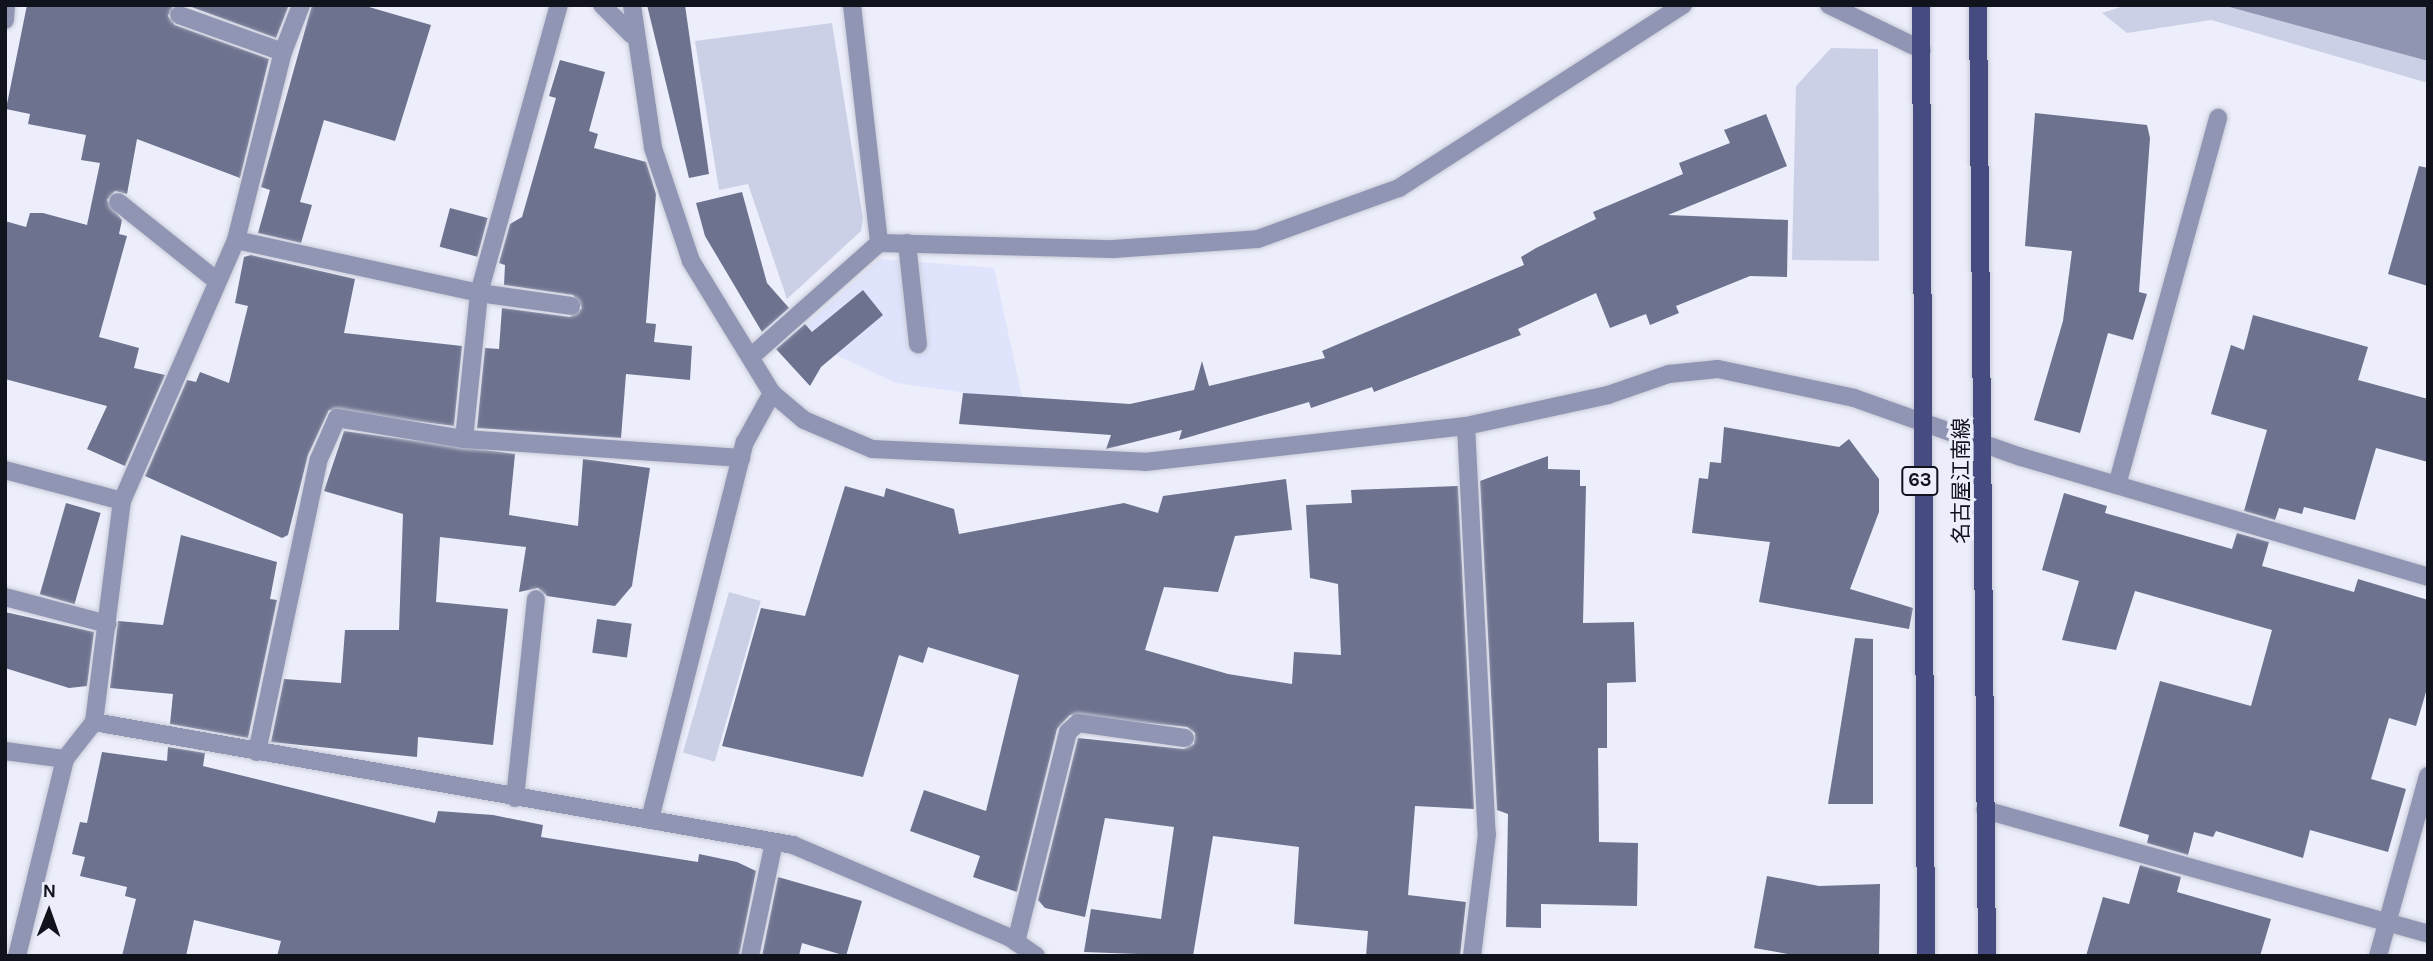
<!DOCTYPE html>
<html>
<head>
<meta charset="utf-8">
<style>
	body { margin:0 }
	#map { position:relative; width:2433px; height:961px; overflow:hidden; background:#eceefb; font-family:Karla,"Noto Sans JP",sans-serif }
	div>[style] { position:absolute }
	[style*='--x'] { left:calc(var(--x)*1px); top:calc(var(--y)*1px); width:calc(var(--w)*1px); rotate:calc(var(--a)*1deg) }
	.built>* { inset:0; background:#dfe3fb }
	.green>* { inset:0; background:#ccd0e7; transform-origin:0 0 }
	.water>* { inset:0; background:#9095b1 }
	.building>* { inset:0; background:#6d728e; transform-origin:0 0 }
	.roads { filter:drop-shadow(0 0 2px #c9cbd7) drop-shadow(0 0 2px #c9cbd7) }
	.service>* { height:18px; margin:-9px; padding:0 9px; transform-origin:9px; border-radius:9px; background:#9095b4 }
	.minor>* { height:18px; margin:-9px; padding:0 9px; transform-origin:9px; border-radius:9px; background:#9095b4 }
	.primary>* { height:18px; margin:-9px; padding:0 9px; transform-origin:9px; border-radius:9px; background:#464b80 }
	span { translate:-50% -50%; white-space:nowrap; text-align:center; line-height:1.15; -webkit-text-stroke:7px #eceefb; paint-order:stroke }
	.shield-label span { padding:2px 5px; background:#eceefb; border:2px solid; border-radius:5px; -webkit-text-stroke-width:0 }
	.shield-label { font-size:19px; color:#10121c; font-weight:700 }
	.street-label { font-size:21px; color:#10121c }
	.frame { position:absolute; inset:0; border:7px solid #10121c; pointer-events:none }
	.north { position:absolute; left:14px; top:877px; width:70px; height:70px; -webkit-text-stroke:5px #eceefb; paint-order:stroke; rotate:1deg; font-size:19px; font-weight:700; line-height:28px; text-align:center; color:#10121c }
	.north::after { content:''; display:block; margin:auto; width:24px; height:32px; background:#10121c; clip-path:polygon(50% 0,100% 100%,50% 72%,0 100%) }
</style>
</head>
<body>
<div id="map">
	<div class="built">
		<i style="clip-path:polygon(880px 259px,994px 268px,1023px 401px,896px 383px,832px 353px,806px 325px)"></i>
	</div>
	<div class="green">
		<i style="clip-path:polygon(2127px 5px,2222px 5px,2428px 61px,2428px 83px,2211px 20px,2127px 33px,2102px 13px)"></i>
		<i style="clip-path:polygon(832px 23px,863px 219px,861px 231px,787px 299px,748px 184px,719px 190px,695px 41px)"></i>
		<i style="clip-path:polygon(1831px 48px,1878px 49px,1879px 261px,1792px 260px,1796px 86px)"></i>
		<i style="left:729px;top:592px;width:33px;height:167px;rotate:16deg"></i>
	</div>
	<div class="water">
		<i style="clip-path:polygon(2222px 5px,2428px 5px,2428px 61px)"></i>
	</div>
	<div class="building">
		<i style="clip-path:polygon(27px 5px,174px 5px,168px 16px,175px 25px,269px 59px,240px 178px,137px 139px,127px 194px,115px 191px,107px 200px,122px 220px,119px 234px,127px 236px,99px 337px,139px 348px,134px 368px,165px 375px,125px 466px,87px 449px,107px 406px,5px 379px,5px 221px,26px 227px,30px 213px,43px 213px,87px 225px,100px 163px,81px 160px,86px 135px,28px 124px,30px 114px,6px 109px)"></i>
		<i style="clip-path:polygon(186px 5px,289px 5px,276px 38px)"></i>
		<i style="clip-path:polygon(312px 5px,362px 5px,431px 25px,395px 141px,324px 120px,300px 202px,312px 205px,301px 243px,258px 233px,270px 190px,261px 187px)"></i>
		<i style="clip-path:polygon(647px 5px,685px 5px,709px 174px,689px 178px)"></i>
		<i style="clip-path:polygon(560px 60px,605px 72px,589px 131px,598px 134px,594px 148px,646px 162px,656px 194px,646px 323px,656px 324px,654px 342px,692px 346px,690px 380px,626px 374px,621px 438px,477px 428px,485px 348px,499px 349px,502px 308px,570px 317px,582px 308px,573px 295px,504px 285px,505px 265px,499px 263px,510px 224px,522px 217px,556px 98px,549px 96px)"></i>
		<i style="clip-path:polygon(2035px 113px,2147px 125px,2150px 138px,2139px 292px,2147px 294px,2133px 340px,2108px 333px,2080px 433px,2034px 420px,2063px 321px,2072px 251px,2025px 246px)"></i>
		<i style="clip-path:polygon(1766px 114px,1787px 166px,1668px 215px,1788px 220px,1787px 277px,1750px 276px,1676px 306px,1679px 313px,1650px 325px,1646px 314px,1610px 328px,1596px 293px,1518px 329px,1521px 335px,1374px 392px,1372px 387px,1311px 408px,1309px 402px,1179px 440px,1182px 430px,1106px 449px,1111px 435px,959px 424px,963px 393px,1130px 404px,1194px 390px,1202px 361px,1209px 386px,1325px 358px,1322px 351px,1524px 265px,1521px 257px,1536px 248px,1596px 219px,1593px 212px,1683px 174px,1679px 163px,1730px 143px,1724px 130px)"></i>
		<i style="clip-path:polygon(2419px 166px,2428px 168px,2428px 286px,2388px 274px)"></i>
		<i style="clip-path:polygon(742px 192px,767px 283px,789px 308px,762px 332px,705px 236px,696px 203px)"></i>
		<i style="left:450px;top:208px;width:39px;height:40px;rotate:15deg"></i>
		<i style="clip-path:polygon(251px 255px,355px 279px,344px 333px,462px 346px,454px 426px,329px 410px,308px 455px,288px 535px,282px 538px,145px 476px,187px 380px,196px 382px,200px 372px,229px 383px,248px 306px,235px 303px,244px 257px)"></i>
		<i style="clip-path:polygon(863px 290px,883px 315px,821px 367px,810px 386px,776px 349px,805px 324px,812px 332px)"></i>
		<i style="clip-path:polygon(2253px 315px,2368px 347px,2358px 380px,2428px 399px,2428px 462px,2376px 448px,2355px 520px,2304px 507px,2302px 514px,2279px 508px,2275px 520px,2244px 511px,2267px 430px,2211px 414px,2231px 345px,2244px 350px)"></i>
		<i style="clip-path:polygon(1724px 427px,1839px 447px,1849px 439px,1879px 479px,1879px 512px,1850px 589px,1913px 608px,1909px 629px,1759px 602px,1770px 542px,1692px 533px,1699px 478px,1708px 479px,1710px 462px,1721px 463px)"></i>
		<i style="clip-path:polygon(344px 431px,515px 454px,509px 515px,578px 526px,583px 459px,650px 468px,632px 586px,615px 606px,547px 596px,538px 588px,519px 592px,526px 547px,440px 537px,436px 602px,508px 609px,493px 745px,418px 737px,417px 757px,271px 742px,284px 679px,341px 683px,345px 630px,399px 630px,403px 514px,324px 491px)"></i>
		<i style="clip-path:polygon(1548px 456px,1548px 469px,1580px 470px,1580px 486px,1586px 486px,1583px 623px,1634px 622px,1636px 682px,1607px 683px,1607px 748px,1598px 748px,1599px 842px,1638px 843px,1637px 906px,1541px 904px,1541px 928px,1506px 927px,1508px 814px,1497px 810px,1480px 481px)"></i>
		<i style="clip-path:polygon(1286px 479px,1292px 530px,1235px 536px,1218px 592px,1164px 587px,1145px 650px,1228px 674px,1292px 684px,1294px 652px,1341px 655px,1338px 584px,1310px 578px,1306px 505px,1352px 503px,1351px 490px,1458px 486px,1474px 809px,1415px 806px,1408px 895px,1466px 902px,1460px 956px,1366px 956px,1368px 931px,1294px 924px,1299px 847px,1213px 836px,1193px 956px,1084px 952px,1091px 909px,1161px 919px,1174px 827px,1105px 818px,1085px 917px,1045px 908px,1038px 900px,1078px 738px,1184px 749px,1194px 744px,1195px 733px,1187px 727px,1070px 715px,1057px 729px,1017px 892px,973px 877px,980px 856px,910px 831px,924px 790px,986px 811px,1019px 675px,928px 647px,923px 663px,899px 655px,863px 777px,722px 746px,761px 608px,805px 616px,845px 486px,884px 497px,886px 488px,954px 509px,959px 534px,1124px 503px,1158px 513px,1163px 496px)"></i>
		<i style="clip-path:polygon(2064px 493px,2107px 506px,2105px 513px,2232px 549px,2237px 533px,2269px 542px,2262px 566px,2354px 592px,2358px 579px,2428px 600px,2428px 685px,2416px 726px,2389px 718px,2371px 779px,2406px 789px,2388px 852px,2310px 830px,2303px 858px,2216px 831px,2213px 837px,2194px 832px,2188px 855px,2147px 843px,2149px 835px,2119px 826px,2160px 681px,2251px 706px,2272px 630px,2135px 591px,2116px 650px,2062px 640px,2079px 581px,2042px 570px)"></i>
		<i style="left:66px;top:503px;width:36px;height:95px;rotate:16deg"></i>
		<i style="clip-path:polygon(181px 535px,277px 562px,270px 599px,277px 600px,248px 738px,170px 724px,173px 694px,110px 688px,118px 621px,163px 625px)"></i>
		<i style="clip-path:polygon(5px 612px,94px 632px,87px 686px,69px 688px,5px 668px)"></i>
		<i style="left:597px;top:619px;width:35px;height:34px;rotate:8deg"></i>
		<i style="clip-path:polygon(1855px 638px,1873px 639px,1873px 804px,1828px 804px)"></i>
		<i style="clip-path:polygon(168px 747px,205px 753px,203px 766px,435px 823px,438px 811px,493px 815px,543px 825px,541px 837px,698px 862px,699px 854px,737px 862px,756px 871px,739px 956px,277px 956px,281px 941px,194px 920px,186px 956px,122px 956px,136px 899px,125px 896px,127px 887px,80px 876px,85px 857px,72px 854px,80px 822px,87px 823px,102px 752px,167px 761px)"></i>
		<i style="clip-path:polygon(2140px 865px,2181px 877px,2177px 892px,2271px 919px,2260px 956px,2086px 956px,2103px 897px,2129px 904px)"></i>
		<i style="clip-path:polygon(1767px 876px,1819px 886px,1880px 884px,1879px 956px,1799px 956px,1754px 948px)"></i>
		<i style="clip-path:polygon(778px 877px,862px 901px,846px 956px,802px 943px,799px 956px,762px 956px)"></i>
	</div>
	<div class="roads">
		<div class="service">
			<i style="--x:179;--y:15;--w:110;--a:19.6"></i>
			<i style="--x:118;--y:202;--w:127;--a:38.6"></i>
			<i style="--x:907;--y:243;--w:102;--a:83.8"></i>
			<i style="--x:479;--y:293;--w:93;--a:8"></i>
			<i style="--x:5;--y:597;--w:106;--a:14.8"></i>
			<i style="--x:515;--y:798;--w:200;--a:-84"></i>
			<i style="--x:1016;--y:942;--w:216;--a:-76.1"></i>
			<i style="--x:1068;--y:732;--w:13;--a:-42"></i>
			<i style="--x:1078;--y:723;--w:108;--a:8"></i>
		</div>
		<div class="minor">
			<i style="--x:602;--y:5;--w:42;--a:45"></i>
			<i style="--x:632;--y:5;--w:145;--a:81.6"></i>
			<i style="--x:653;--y:148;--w:119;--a:71.4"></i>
			<i style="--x:691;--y:261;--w:155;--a:58.5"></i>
			<i style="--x:772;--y:393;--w:42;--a:40.2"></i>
			<i style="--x:804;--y:420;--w:74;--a:23.1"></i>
			<i style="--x:872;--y:449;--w:273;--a:2.7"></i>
			<i style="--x:1145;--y:462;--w:323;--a:-6.4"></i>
			<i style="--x:1466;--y:426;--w:145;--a:-12.3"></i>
			<i style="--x:1608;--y:395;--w:65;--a:-19"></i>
			<i style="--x:1669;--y:374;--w:49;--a:-5.8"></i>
			<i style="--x:1718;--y:369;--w:139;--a:12"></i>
			<i style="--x:1854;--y:398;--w:177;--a:19.5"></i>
			<i style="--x:2021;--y:457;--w:424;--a:16.4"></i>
			<i style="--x:852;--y:5;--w:240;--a:83.5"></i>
			<i style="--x:1829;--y:5;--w:103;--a:25.8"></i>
			<i style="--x:5;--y:20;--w:15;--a:-86"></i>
			<i style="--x:236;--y:240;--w:249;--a:12.3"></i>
			<i style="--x:753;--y:355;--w:169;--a:-41.6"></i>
			<i style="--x:879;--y:243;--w:234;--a:1.5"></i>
			<i style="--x:1113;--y:249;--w:145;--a:-3.9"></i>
			<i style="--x:1258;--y:239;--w:150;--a:-19.9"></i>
			<i style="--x:1399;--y:188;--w:338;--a:-32.8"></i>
			<i style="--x:1466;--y:426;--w:409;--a:87.1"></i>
			<i style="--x:1487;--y:834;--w:123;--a:97"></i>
			<i style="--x:464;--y:439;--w:147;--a:-84.1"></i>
			<i style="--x:479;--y:293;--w:299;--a:-74.5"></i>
			<i style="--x:5;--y:470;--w:121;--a:14.8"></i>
			<i style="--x:2117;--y:485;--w:381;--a:-74.6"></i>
			<i style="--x:94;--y:722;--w:710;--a:9.98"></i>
			<i style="--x:793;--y:845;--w:235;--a:23.1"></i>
			<i style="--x:1009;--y:937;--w:33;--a:35"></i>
			<i style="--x:5;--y:751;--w:61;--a:7.6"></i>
			<i style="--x:257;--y:752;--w:299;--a:-78.1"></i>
			<i style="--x:319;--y:459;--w:45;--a:-66.3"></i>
			<i style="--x:337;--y:418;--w:129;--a:9.4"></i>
			<i style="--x:464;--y:439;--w:278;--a:3.9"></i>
			<i style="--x:1985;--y:810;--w:460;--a:15.6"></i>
			<i style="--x:650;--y:819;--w:389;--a:-75.9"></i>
			<i style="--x:745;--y:442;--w:56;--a:-61.1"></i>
			<i style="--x:17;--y:956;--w:203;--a:-76.3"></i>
			<i style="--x:65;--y:759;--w:47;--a:-51.9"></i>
			<i style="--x:94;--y:722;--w:223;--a:-82.8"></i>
			<i style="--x:122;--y:501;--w:285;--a:-66.4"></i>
			<i style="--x:236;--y:240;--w:194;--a:-76"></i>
			<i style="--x:283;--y:52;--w:50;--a:-69"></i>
			<i style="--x:750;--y:956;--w:116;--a:-78.1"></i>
			<i style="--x:2378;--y:956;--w:187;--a:-74.5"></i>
		</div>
		<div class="primary">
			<i style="--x:1921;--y:5;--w:951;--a:89.7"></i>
			<i style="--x:1978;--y:5;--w:951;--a:89.46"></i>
		</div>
	</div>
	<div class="shield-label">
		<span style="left:1920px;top:481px">63</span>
	</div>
	<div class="street-label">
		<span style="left:1961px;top:481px;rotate:-90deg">名古屋江南線</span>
	</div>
	<div class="frame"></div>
	<div class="north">N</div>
</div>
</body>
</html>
